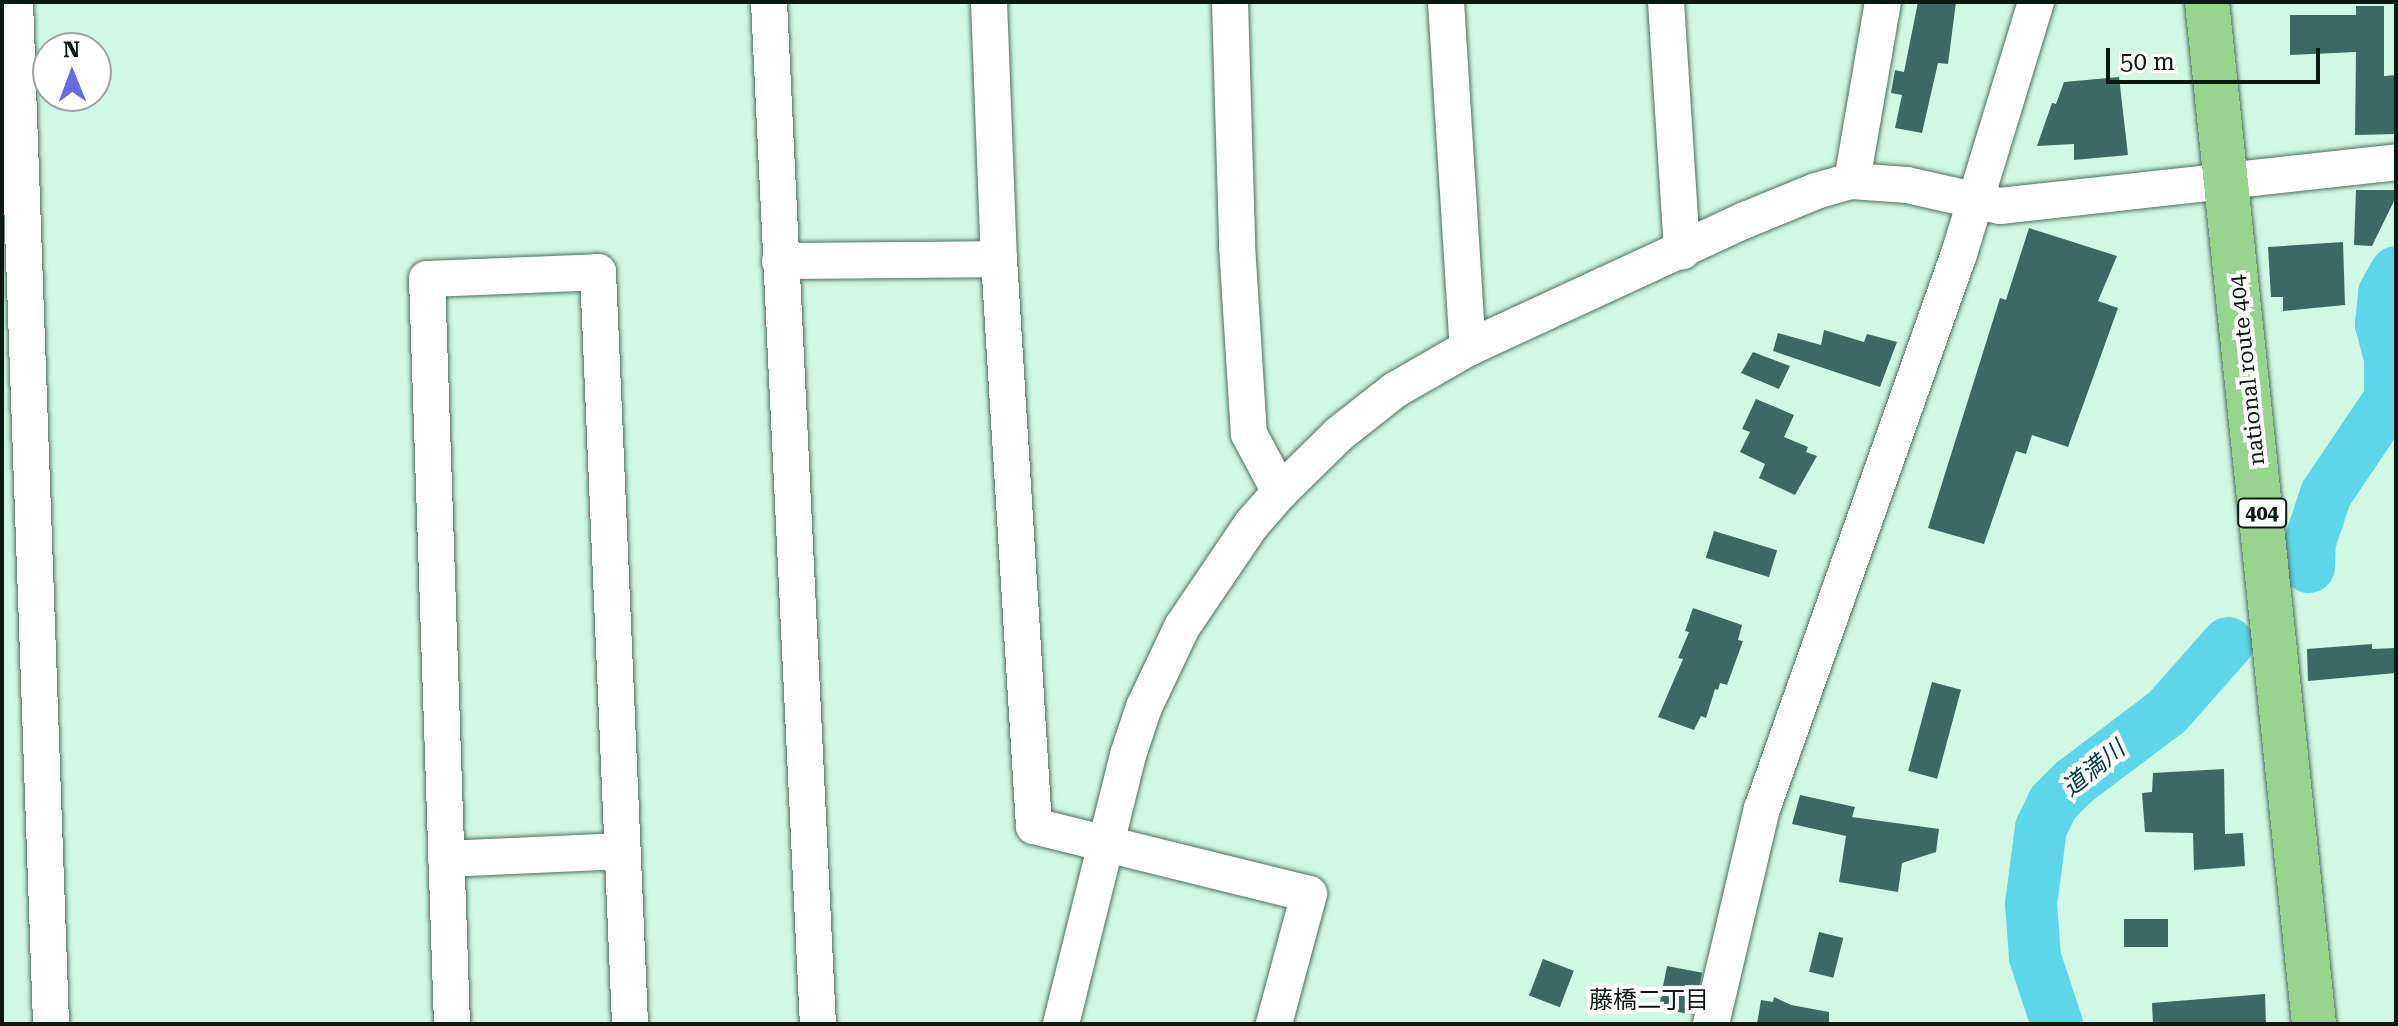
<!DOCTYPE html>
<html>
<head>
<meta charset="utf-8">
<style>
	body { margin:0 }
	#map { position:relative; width:2398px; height:1026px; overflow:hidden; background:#d0f8e4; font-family:"Roboto Serif","Noto Sans JP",serif }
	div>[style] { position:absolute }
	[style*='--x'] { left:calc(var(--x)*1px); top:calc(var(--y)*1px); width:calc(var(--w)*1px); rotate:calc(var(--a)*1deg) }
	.river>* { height:52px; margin:-26px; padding:0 26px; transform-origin:26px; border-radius:26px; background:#5ed6e9 }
	.building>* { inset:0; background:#3d6964; transform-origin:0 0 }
	.roads { filter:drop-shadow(0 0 2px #4c705f) drop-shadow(0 0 2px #4c705f) }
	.minor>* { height:36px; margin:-18px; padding:0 18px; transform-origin:18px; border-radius:18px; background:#fff }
	.highway>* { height:44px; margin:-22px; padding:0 22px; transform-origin:22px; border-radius:22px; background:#97d48d }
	span { translate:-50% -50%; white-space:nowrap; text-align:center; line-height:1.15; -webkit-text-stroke:8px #fff; paint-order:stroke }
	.shield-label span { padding:2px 6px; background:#fff; border:2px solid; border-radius:6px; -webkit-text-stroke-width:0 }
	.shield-label { font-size:20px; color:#0b1913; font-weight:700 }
	.street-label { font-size:22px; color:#0b1913 }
	.water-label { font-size:24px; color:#003a42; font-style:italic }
	.neighbourhood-label { font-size:24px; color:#0b1913 }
	.frame { position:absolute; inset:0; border:4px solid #0b1913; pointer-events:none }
	.north { position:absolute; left:32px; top:32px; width:80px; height:80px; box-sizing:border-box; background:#fff; border:2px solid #9da3a1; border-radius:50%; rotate:359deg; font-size:22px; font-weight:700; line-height:32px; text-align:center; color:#0b1913 }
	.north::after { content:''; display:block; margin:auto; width:28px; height:36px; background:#666ce5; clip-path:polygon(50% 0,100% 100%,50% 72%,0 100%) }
	.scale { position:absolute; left:2106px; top:48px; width:214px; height:36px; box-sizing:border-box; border:4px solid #0b1913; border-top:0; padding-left:10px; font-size:24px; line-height:28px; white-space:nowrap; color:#0b1913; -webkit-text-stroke:6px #fff; paint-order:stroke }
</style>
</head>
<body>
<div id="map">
	<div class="river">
		<i style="--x:2309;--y:567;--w:25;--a:-88"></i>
		<i style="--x:2310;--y:542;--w:51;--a:-71.6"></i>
		<i style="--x:2326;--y:494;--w:115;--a:-56"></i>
		<i style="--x:2390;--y:399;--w:41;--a:-90"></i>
		<i style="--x:2390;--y:358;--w:35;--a:-105"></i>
		<i style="--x:2381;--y:324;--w:31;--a:-84"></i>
		<i style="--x:2384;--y:293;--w:24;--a:-60"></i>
		<i style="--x:2057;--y:1024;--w:71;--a:-108.2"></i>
		<i style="--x:2035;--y:957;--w:53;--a:-94.3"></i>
		<i style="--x:2031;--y:904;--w:77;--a:-82.5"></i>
		<i style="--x:2041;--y:828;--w:28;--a:-64"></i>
		<i style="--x:2053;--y:803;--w:30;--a:-45"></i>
		<i style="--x:2074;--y:782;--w:116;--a:-37"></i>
		<i style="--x:2167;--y:712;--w:92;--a:-48.5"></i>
	</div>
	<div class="building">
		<i style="clip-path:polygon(1918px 2px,1956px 2px,1948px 64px,1938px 63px,1922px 133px,1895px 128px,1902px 95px,1891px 93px,1895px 70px,1904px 72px)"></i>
		<i style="clip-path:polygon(2356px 6px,2384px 6px,2384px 76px,2396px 75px,2396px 134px,2355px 135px,2356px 52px,2290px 55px,2290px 15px,2356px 15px)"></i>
		<i style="clip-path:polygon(2119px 77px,2128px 155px,2074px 160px,2074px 144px,2037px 146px,2052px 103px,2056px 104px,2064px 82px)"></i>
		<i style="clip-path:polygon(2356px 190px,2396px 190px,2396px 197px,2372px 246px,2354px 245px)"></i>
		<i style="clip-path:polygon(2029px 228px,2117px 256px,2098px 301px,2118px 308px,2068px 447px,2032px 435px,2026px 454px,2016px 451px,1984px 544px,1928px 528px,2000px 298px,2006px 300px)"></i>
		<i style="clip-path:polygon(2343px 242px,2345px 305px,2283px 311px,2283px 297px,2271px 297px,2268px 247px)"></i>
		<i style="clip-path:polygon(1824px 330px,1864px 342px,1867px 334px,1897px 342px,1880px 387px,1773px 351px,1778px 333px,1821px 345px)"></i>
		<i style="clip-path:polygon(1753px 352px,1790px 366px,1779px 389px,1741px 373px)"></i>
		<i style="clip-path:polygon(1756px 399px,1794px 415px,1784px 437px,1808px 447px,1806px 452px,1817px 456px,1795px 495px,1759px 478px,1765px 464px,1740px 452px,1750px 432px,1742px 429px)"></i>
		<i style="left:1714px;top:531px;width:66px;height:28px;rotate:17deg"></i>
		<i style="clip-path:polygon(1693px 608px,1742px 625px,1738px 640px,1743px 641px,1727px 685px,1720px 683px,1718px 690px,1715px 689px,1706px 718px,1701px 716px,1694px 730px,1658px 717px,1683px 659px,1678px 658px,1689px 632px,1685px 631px)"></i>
		<i style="clip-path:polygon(2372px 644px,2372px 649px,2396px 648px,2396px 673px,2308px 681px,2307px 649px)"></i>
		<i style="left:1932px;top:682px;width:30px;height:92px;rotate:15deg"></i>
		<i style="clip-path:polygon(2224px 769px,2225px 834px,2243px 833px,2245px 866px,2194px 870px,2193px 833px,2145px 832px,2142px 793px,2152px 792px,2153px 773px)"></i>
		<i style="clip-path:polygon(1800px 795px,1855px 807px,1852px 817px,1939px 829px,1936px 852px,1902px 863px,1898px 892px,1839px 882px,1846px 836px,1792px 824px)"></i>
		<i style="left:2168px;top:919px;width:28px;height:44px;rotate:90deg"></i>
		<i style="left:1819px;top:932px;width:25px;height:41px;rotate:14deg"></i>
		<i style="left:1543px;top:959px;width:33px;height:39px;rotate:21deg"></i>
		<i style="left:1667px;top:966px;width:36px;height:43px;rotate:11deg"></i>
		<i style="clip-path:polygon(2265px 994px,2266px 1024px,2153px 1024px,2152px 1003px)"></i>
		<i style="clip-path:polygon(1774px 997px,1791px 1005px,1829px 1012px,1829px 1022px,1833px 1024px,1757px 1024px,1761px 1000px,1773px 1002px)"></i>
	</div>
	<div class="roads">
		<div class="minor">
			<i style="--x:15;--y:2;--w:1023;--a:87.98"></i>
			<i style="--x:769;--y:2;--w:1023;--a:87.26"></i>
			<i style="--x:989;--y:2;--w:257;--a:87.8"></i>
			<i style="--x:999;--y:259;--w:568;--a:86.47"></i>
			<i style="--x:1034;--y:826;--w:283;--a:13.9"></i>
			<i style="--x:1309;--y:894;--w:135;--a:105.1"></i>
			<i style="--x:1230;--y:2;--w:243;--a:88.3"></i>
			<i style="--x:1237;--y:245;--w:189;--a:86.4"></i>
			<i style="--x:1249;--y:434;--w:66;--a:61.9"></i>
			<i style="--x:1446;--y:2;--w:347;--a:86.4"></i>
			<i style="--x:1666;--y:2;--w:250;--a:86.3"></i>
			<i style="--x:1852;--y:181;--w:182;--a:-80.2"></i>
			<i style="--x:780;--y:261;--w:219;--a:-0.5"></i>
			<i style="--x:446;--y:859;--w:176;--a:-2.6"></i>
			<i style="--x:452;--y:1024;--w:745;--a:-91.92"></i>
			<i style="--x:427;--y:279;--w:171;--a:-2.3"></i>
			<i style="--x:598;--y:272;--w:753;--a:87.56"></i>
			<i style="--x:1061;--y:1024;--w:277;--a:-76"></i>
			<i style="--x:1128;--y:755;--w:51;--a:-71.6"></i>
			<i style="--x:1144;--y:707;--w:89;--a:-64.6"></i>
			<i style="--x:1182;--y:627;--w:123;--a:-55.9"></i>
			<i style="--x:1251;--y:525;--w:44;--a:-48.7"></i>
			<i style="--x:1280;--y:492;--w:83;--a:-44.5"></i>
			<i style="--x:1339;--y:434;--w:71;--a:-38.2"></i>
			<i style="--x:1395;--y:390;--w:84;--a:-29.9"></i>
			<i style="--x:1468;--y:348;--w:303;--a:-24.8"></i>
			<i style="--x:1743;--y:221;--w:79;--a:-22.3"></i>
			<i style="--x:1816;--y:191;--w:37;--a:-16"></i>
			<i style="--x:1852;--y:181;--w:55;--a:4.2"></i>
			<i style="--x:1907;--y:185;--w:95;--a:12.7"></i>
			<i style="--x:2000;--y:206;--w:398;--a:-6.3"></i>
			<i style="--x:1711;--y:1024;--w:221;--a:-76.7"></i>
			<i style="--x:1762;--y:809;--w:589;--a:-70.46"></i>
			<i style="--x:1959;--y:254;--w:264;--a:-73"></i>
		</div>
		<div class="highway">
			<i style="--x:2207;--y:2;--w:1028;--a:84.02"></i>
		</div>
	</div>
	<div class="shield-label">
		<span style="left:2262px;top:513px">404</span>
	</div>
	<div class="street-label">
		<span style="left:2247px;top:370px;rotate:-96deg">national route 404</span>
	</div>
	<div class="water-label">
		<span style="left:2094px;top:769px;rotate:-39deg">道満川</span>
	</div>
	<div class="neighbourhood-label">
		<span style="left:1649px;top:1001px">藤橋二丁目</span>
	</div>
	<div class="frame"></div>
	<div class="north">N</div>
	<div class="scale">50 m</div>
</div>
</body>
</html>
